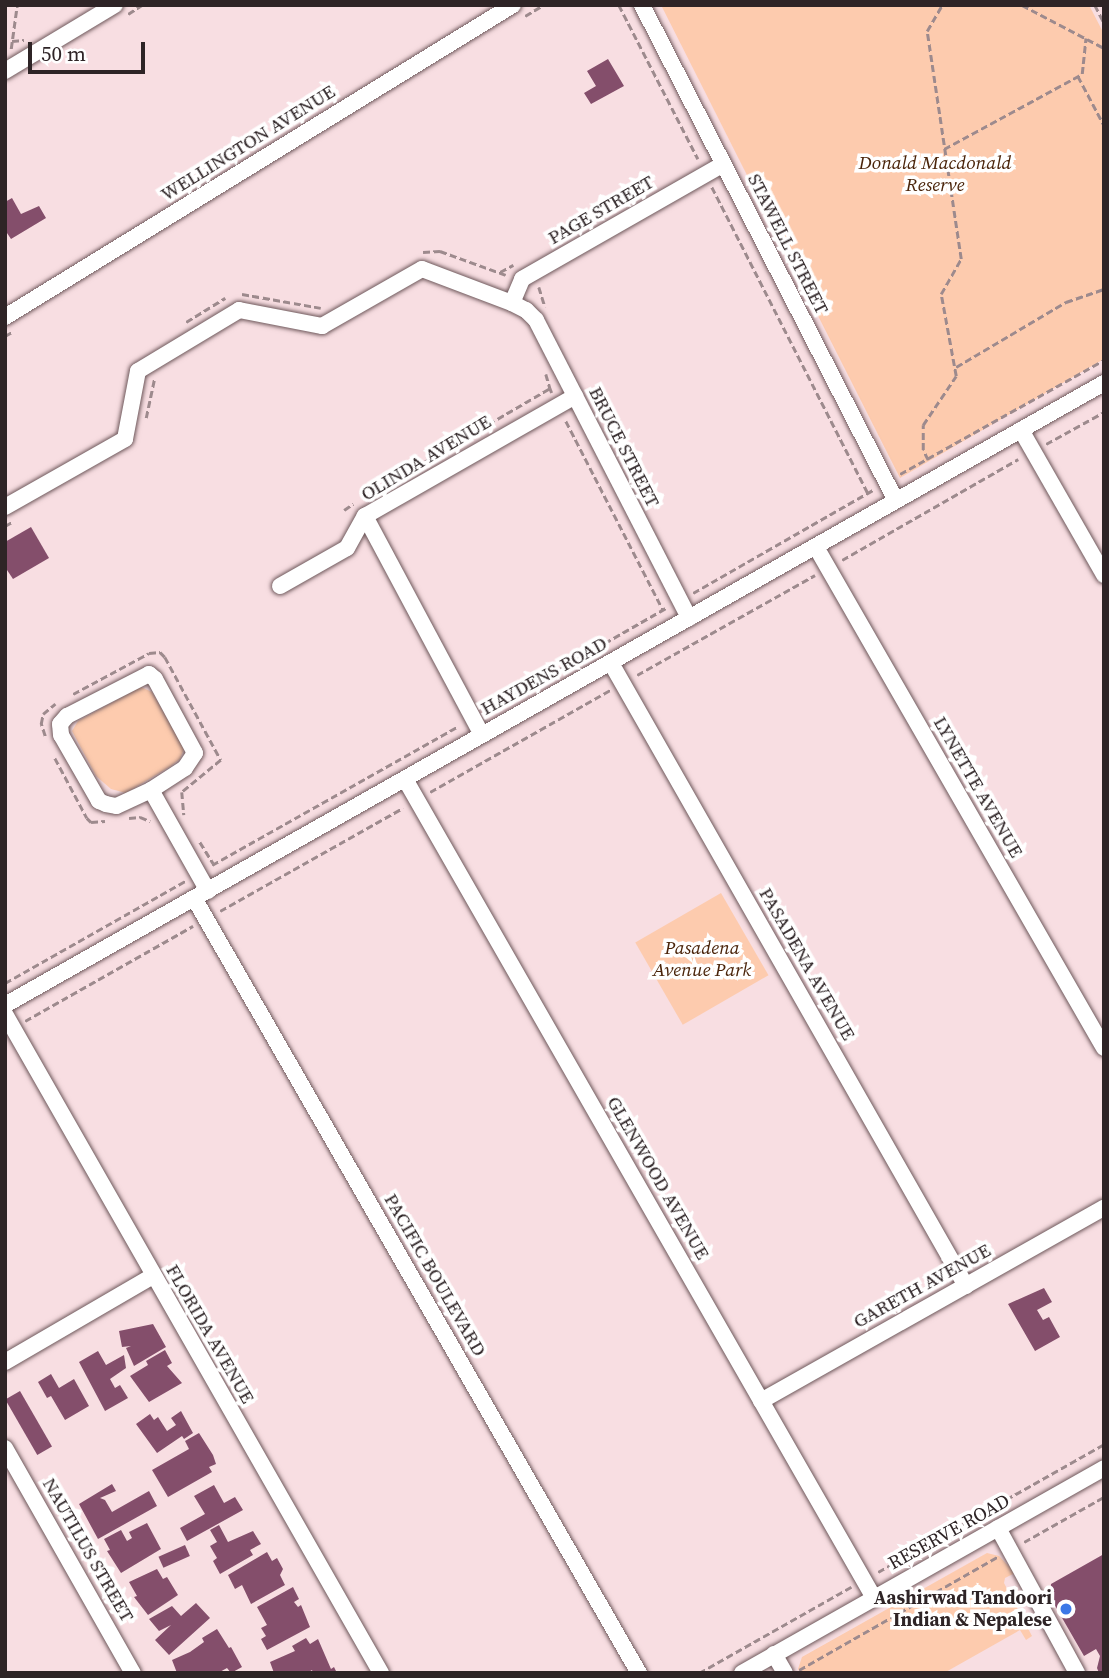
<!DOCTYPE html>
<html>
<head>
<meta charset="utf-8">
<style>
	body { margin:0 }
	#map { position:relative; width:1109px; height:1678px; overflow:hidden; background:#f8dee2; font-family:"Source Serif 4",serif }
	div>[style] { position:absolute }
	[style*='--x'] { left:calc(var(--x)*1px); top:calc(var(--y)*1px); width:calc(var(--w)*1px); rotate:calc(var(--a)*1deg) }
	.green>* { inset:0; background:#fdcbae; transform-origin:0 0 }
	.building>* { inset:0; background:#844e6b; transform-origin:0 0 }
	.path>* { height:2.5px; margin-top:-1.25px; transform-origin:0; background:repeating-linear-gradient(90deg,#9d8a8d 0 7px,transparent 0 10.5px) }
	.roads { filter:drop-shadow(0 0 2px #6e585b) drop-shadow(0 0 2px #6e585b) }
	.minor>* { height:16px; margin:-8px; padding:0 8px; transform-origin:8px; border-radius:8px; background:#fff }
	.dots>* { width:19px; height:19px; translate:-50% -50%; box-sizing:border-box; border:4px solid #fff; border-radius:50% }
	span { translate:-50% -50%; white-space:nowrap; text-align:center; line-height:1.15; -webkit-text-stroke:7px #fff; paint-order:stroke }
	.street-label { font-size:19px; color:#2e2426 }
	.park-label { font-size:19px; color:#4a240a; font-style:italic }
	.poi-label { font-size:19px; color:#2e2426; font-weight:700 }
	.right { translate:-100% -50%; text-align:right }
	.frame { position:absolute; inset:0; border:7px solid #2e2426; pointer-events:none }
	.scale { position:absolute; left:28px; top:42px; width:117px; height:32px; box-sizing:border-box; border:4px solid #2e2426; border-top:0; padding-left:9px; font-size:21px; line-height:24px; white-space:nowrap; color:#2e2426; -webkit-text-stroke:5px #fff; paint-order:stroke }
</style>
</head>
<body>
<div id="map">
	<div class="green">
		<i style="clip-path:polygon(661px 5px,1089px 5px,1104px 34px,1104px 359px,900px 478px)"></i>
		<i style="clip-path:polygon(141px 687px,152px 692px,184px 749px,180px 759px,171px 766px,126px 793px,111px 789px,96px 776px,72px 731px,78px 721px)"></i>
		<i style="left:721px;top:893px;width:95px;height:99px;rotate:60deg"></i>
		<i style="clip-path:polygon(987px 1553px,999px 1556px,1015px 1573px,1005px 1578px,1004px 1583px,1032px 1636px,1026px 1640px,1020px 1630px,944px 1673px,800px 1673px,798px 1669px,802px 1657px)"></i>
	</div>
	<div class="building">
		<i style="clip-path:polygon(608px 59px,624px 86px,591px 104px,584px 93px,596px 86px,587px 71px)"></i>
		<i style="clip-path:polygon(12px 198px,21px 214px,39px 206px,46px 218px,11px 239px,5px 230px,5px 202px)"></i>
		<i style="clip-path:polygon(31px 527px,49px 558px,13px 579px,5px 567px,5px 542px)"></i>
		<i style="clip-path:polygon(1044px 1288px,1052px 1302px,1037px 1310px,1043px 1320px,1049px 1317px,1060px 1337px,1035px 1351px,1008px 1304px)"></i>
		<i style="clip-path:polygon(153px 1324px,166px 1347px,134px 1366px,126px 1348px,131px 1346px,122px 1347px,119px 1331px)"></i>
		<i style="clip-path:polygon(165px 1350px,172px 1363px,167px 1366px,182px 1383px,149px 1402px,130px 1376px,148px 1365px,146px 1361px)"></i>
		<i style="clip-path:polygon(98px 1351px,106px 1365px,124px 1355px,126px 1368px,110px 1379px,115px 1388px,120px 1385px,128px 1398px,105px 1411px,79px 1362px)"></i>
		<i style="clip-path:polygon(51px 1374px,59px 1388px,74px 1379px,89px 1406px,65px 1420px,51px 1396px,47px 1398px,38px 1382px)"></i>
		<i style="left:20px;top:1391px;width:64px;height:17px;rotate:60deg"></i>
		<i style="clip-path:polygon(181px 1411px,193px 1433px,184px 1439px,182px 1436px,157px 1453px,136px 1424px,150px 1414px,154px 1420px,158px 1417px,167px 1431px,176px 1425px,171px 1418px)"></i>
		<i style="clip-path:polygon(199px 1433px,213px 1455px,216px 1464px,209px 1467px,212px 1472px,168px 1497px,152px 1470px,189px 1449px,185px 1441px)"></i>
		<i style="clip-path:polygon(112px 1484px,116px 1491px,100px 1498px,105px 1500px,112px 1512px,149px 1491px,157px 1506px,98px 1539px,79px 1504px)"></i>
		<i style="clip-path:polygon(214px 1485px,224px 1503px,235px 1497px,243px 1510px,187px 1541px,180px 1528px,205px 1514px,194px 1496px)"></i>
		<i style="clip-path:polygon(147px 1523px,161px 1549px,121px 1573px,107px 1551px,110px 1550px,104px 1539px,121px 1530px,127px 1541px,132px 1538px,129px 1532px)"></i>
		<i style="clip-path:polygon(219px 1525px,228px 1542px,253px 1531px,261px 1544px,250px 1550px,253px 1555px,220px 1574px,213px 1561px,217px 1558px,210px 1546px,217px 1542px,210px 1530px)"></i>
		<i style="left:185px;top:1545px;width:12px;height:29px;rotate:66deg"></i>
		<i style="clip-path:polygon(267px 1552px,272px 1561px,277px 1558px,283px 1569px,280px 1575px,285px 1585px,251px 1604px,242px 1585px,235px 1589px,228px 1575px)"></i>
		<i style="clip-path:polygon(1104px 1554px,1104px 1673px,1099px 1673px,1097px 1668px,1100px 1656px,1096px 1649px,1084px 1656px,1050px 1597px,1051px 1584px)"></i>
		<i style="clip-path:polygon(157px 1569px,163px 1579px,167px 1577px,178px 1595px,148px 1615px,134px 1597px,137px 1596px,129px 1582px)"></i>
		<i style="clip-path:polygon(293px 1587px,299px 1599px,294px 1602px,298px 1607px,301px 1605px,310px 1627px,267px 1650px,261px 1639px,266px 1636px,261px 1628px,267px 1625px,257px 1607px)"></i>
		<i style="clip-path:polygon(196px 1603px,210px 1618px,169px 1655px,155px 1640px,171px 1625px,159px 1631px,149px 1619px,172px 1606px,181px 1616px)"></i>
		<i style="clip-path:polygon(217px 1629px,229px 1648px,231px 1647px,242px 1667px,231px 1673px,227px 1668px,218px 1673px,177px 1673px,172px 1660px,190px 1652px,204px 1642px,202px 1638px)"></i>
		<i style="clip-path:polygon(306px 1638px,310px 1644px,318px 1639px,331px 1669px,334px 1667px,337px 1673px,313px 1673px,312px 1670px,307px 1673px,274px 1673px,270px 1662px,295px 1651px,292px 1646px)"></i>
	</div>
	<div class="path">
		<i style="--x:619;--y:5;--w:173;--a:62.8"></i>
		<i style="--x:1022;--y:5;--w:93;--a:27.7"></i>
		<i style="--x:1095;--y:5;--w:20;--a:63"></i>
		<i style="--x:128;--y:14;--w:17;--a:-33"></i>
		<i style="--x:525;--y:16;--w:21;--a:-31"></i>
		<i style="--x:12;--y:41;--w:12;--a:-5"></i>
		<i style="--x:11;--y:49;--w:44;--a:-82.2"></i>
		<i style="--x:1078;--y:76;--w:55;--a:62"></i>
		<i style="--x:944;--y:149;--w:157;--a:-28.5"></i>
		<i style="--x:1082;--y:74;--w:36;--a:-84"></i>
		<i style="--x:712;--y:187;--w:343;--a:63"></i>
		<i style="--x:423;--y:252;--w:17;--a:-3"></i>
		<i style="--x:440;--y:251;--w:70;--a:20"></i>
		<i style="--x:500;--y:272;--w:15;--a:-28"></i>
		<i style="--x:539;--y:287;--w:21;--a:73"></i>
		<i style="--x:242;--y:294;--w:80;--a:10"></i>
		<i style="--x:186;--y:322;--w:46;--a:-31.6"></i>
		<i style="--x:5;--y:336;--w:8;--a:-30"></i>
		<i style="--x:956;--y:367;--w:128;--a:-30.6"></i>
		<i style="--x:1066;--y:302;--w:40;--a:-18.9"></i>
		<i style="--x:546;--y:374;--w:15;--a:74"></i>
		<i style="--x:146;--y:418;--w:39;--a:-78"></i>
		<i style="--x:566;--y:421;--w:212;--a:62.8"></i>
		<i style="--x:1046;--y:444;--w:66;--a:-28.9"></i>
		<i style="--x:928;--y:460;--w:11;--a:-117"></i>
		<i style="--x:923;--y:450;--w:25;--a:-90"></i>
		<i style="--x:923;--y:425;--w:59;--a:-56"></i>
		<i style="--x:956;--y:376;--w:83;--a:-100.4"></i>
		<i style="--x:941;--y:294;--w:40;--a:-60.3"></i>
		<i style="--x:961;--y:259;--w:231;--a:-98.5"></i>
		<i style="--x:927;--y:31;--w:30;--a:-60"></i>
		<i style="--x:407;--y:472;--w:166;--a:-30.4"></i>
		<i style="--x:550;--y:388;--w:5;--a:68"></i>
		<i style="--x:900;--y:474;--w:234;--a:-29.2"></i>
		<i style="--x:344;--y:510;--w:11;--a:-34"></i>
		<i style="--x:5;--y:526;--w:8;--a:-30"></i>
		<i style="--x:842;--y:560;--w:203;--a:-29.8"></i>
		<i style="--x:693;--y:593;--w:207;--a:-29.8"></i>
		<i style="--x:637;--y:675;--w:204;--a:-29.3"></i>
		<i style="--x:73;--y:694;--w:86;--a:-28.3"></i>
		<i style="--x:149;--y:653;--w:11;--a:-5"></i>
		<i style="--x:160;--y:652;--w:7;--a:45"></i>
		<i style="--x:165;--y:657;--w:117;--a:61.5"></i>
		<i style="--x:221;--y:760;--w:50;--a:140.6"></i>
		<i style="--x:182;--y:792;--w:23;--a:85"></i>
		<i style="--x:486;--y:711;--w:207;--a:-29.8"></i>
		<i style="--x:45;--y:736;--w:13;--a:-108"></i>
		<i style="--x:41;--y:724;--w:10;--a:-79"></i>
		<i style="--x:43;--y:714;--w:16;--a:-40"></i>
		<i style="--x:55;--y:758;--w:68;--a:61.9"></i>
		<i style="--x:87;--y:818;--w:6;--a:45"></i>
		<i style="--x:91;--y:822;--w:14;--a:-4"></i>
		<i style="--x:430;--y:792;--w:207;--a:-29.5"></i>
		<i style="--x:129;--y:818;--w:11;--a:-5"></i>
		<i style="--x:140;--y:817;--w:11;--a:22"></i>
		<i style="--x:200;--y:842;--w:25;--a:58"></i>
		<i style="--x:212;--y:865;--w:283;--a:-29.4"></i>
		<i style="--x:220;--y:911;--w:210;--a:-29.4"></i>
		<i style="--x:5;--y:983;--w:207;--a:-29.5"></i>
		<i style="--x:25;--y:1021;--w:193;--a:-29.5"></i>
		<i style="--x:1024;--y:1542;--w:92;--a:-29.4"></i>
		<i style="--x:878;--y:1572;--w:260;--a:-29.5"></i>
		<i style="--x:799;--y:1670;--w:228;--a:-29.7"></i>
		<i style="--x:699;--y:1673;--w:175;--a:-29.5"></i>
	</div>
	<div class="roads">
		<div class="minor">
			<i style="--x:642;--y:5;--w:557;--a:62.88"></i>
			<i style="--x:5;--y:71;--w:128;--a:-31"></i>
			<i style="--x:512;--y:303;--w:26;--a:-67"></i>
			<i style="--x:522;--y:279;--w:232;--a:-29.7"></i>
			<i style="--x:5;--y:317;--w:596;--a:-31.56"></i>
			<i style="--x:1021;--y:430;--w:167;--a:60.2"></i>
			<i style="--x:5;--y:507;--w:138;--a:-29.5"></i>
			<i style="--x:125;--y:439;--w:69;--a:-79.2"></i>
			<i style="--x:138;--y:371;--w:118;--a:-31.1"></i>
			<i style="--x:239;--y:310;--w:85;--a:10.9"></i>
			<i style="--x:322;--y:326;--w:115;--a:-29.7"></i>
			<i style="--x:422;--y:269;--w:96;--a:20.7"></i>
			<i style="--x:512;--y:303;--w:16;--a:27"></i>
			<i style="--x:526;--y:310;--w:14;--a:45"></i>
			<i style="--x:536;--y:320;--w:335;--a:62.8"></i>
			<i style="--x:365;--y:516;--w:248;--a:61.9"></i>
			<i style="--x:365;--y:516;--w:242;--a:-29.7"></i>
			<i style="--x:816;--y:547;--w:578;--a:60.11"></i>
			<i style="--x:280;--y:586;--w:77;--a:-29.6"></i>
			<i style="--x:347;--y:548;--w:37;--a:-61"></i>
			<i style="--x:611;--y:663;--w:717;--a:60.32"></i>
			<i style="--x:149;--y:674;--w:8;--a:40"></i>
			<i style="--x:155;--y:679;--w:84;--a:61.6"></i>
			<i style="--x:195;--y:753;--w:18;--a:124"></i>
			<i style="--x:185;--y:768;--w:40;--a:147.1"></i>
			<i style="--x:151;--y:790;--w:38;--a:155"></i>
			<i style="--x:116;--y:806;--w:10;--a:-169"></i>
			<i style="--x:106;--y:804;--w:8;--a:-157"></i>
			<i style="--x:99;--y:801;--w:76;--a:-119.9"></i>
			<i style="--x:61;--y:735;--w:11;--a:-95"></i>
			<i style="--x:60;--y:724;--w:11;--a:-49"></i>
			<i style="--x:67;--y:716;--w:92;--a:-27.1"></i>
			<i style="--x:405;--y:779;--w:944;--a:60.2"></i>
			<i style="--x:151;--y:790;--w:116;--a:60.6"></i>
			<i style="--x:194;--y:898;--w:894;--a:60.14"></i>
			<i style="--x:5;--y:1005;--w:1263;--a:-29.51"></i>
			<i style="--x:5;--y:1014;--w:759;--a:60.29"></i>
			<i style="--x:5;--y:1362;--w:171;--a:-30.2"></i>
			<i style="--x:761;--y:1401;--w:394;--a:-29.4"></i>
			<i style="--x:5;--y:1448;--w:259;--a:60.4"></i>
			<i style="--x:998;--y:1528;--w:165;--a:61.4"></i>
			<i style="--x:774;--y:1654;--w:22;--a:60"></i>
			<i style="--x:742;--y:1673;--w:416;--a:-29.5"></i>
		</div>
	</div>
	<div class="dots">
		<i style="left:1066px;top:1609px;background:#3c78e7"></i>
	</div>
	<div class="street-label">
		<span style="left:248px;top:143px;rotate:-32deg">WELLINGTON AVENUE</span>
		<span style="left:601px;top:210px;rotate:-30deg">PAGE STREET</span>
		<span style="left:788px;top:244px;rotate:63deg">STAWELL STREET</span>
		<span style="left:624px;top:447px;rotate:63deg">BRUCE STREET</span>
		<span style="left:426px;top:458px;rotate:-31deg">OLINDA AVENUE</span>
		<span style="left:544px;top:676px;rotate:-29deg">HAYDENS ROAD</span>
		<span style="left:978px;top:787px;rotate:60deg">LYNETTE AVENUE</span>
		<span style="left:807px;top:964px;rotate:60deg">PASADENA AVENUE</span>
		<span style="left:658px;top:1178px;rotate:60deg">GLENWOOD AVENUE</span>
		<span style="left:435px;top:1275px;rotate:60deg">PACIFIC BOULEVARD</span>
		<span style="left:922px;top:1286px;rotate:-29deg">GARETH AVENUE</span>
		<span style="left:210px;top:1334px;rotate:60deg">FLORIDA AVENUE</span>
		<span style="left:949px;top:1532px;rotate:-29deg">RESERVE ROAD</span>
		<span style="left:88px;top:1550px;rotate:60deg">NAUTILUS STREET</span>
	</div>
	<div class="park-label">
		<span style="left:935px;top:174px">Donald Macdonald<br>Reserve</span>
		<span style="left:702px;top:959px">Pasadena<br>Avenue Park</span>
	</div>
	<div class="poi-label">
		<span class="right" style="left:1052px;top:1609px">Aashirwad Tandoori<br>Indian &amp; Nepalese</span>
	</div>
	<div class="frame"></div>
	<div class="scale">50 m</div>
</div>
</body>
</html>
